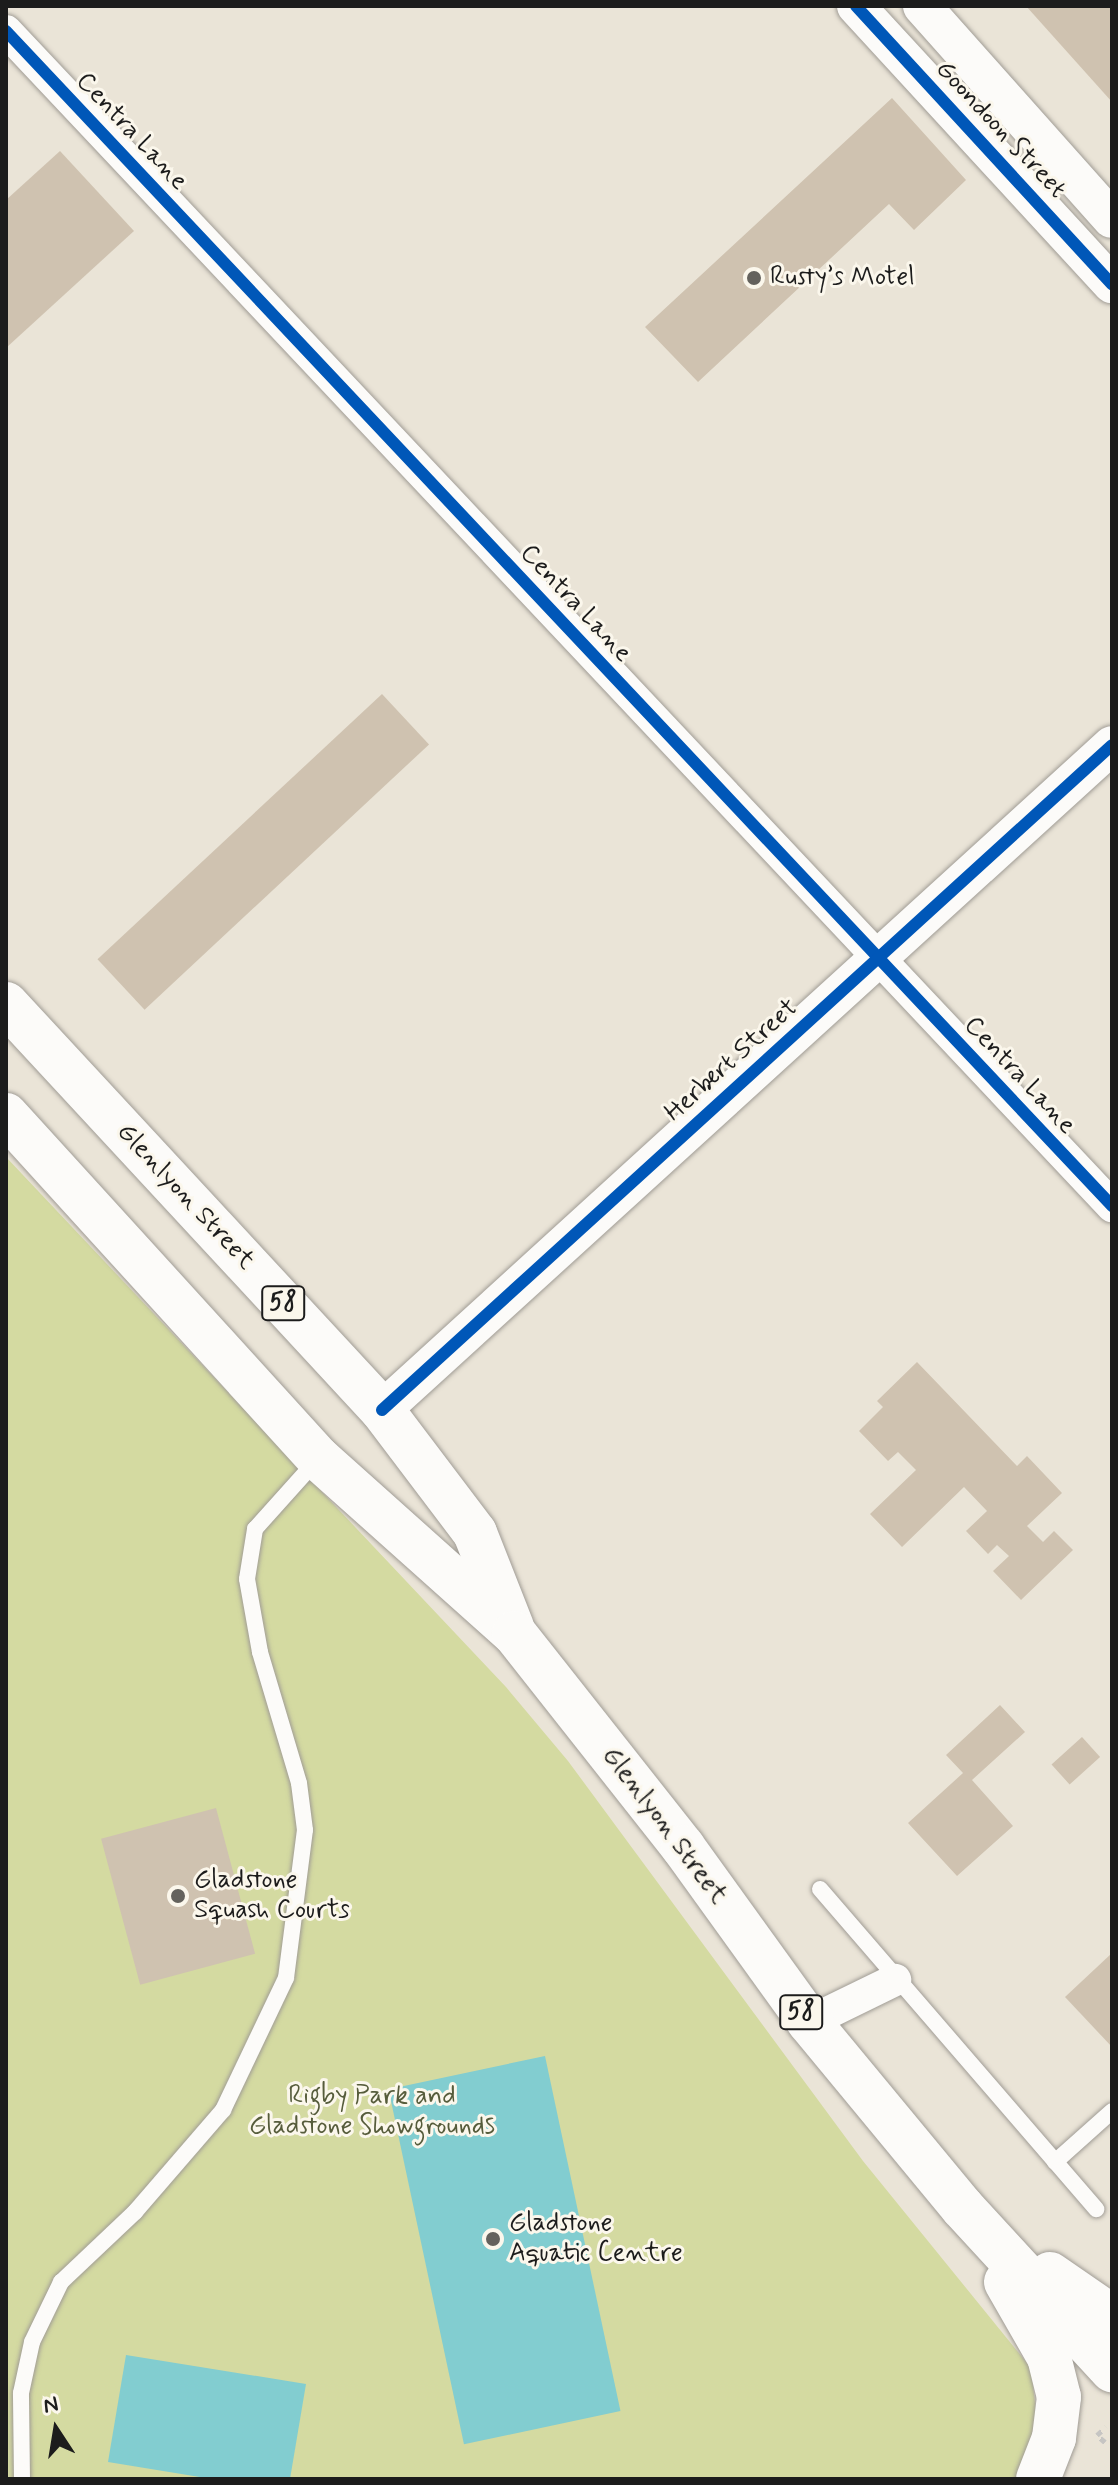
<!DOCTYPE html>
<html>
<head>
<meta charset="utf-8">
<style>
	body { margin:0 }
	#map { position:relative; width:1118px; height:2485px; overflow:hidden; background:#eae4d7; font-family:Mynerve,sans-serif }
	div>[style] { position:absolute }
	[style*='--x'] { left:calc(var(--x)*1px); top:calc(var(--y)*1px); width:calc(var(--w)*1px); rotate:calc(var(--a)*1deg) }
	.green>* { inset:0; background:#d4daa1 }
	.water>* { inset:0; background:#82cdd0; transform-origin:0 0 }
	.building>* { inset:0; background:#cfc2b0; transform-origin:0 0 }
	.path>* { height:5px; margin-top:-2.5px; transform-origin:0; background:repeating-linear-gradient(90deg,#c6c5c3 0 6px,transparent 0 12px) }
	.roads { filter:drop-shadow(0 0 2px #a09c95) drop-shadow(0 0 2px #a09c95) }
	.service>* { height:16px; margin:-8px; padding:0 8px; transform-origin:8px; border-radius:8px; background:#fcfbf9 }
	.minor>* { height:32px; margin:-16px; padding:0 16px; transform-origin:16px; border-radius:16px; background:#fcfbf9 }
	.tertiary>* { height:38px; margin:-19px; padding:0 19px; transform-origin:19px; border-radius:19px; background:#fcfbf9 }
	.primary>* { height:44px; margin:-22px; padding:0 22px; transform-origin:22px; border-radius:22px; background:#fcfbf9 }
	.cycleway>* { height:12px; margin:-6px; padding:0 6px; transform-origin:6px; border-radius:6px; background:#0057b8 }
	.dots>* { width:22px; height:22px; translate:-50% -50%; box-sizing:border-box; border:4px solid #fbf7ec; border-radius:50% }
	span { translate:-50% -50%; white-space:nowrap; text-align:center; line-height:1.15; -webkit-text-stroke:6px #fbf7ec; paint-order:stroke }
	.shield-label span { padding:2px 6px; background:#fbf7ec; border:2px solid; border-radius:6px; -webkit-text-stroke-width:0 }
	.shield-label { font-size:24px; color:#1c1c1c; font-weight:700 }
	.street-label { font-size:26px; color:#1c1c1c }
	.poi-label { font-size:26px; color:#1c1c1c }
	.left { translate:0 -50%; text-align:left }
	.park-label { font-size:26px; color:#565c3b }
	.frame { position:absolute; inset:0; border:8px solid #1c1c1c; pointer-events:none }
	.north { position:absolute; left:16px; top:2389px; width:80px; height:80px; -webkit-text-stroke:6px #fbf7ec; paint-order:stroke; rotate:348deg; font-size:22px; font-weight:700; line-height:32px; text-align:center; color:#1c1c1c }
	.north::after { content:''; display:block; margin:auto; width:28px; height:36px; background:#1c1c1c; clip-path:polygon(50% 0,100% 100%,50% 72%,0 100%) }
</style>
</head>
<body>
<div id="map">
	<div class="green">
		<i style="clip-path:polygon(6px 1157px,506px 1687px,568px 1761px,863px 2161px,1031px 2368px,1038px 2429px,1029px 2479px,6px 2479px)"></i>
	</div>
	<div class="water">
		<i style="left:545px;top:2056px;width:363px;height:160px;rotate:78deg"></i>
		<i style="clip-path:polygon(126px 2355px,306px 2384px,290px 2479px,212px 2479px,108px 2462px)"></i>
	</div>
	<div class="building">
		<i style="clip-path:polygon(1026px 6px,1112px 6px,1112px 102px)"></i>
		<i style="clip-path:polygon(892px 98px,966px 180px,914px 230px,889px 204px,698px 382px,645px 327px)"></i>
		<i style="clip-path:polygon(60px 151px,134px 231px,6px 348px,6px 200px)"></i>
		<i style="left:382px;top:694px;width:69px;height:389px;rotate:47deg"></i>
		<i style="clip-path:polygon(917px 1362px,1017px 1466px,1027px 1456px,1062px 1493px,1027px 1526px,1043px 1542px,1054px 1531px,1073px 1550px,1021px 1600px,993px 1571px,1009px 1556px,997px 1545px,988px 1554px,966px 1531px,987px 1511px,964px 1487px,902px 1547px,870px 1514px,916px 1470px,898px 1452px,888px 1461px,859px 1431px,883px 1407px,877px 1401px)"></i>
		<i style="clip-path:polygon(1000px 1705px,1025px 1732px,972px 1780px,1013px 1826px,957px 1876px,908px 1823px,963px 1773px,946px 1755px)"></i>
		<i style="left:1082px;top:1737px;width:27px;height:41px;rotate:48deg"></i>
		<i style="left:216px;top:1808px;width:151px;height:119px;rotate:75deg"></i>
		<i style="clip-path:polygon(1112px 1953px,1112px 2047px,1065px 1997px)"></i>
	</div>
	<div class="path">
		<i style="--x:1105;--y:2442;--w:11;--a:-139"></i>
		<i style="--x:1097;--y:2435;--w:12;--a:-42"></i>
	</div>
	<div class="roads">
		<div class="service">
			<i style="--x:820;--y:1889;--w:423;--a:49.2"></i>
			<i style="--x:1055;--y:2162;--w:76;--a:-41.8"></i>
			<i style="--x:22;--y:2479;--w:86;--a:-90.7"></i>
			<i style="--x:21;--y:2393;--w:52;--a:-77.8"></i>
			<i style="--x:32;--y:2342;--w:67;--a:-64.2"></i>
			<i style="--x:61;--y:2282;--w:102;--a:-43.4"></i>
			<i style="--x:135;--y:2212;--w:135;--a:-49.2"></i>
			<i style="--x:223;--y:2110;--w:146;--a:-64.5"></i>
			<i style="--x:286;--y:1978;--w:149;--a:-82.7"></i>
			<i style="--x:305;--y:1830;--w:47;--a:-97.3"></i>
			<i style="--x:299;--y:1783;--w:137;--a:-106.6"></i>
			<i style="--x:260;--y:1652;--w:74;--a:-100.1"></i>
			<i style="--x:247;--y:1579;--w:51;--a:-80.9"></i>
			<i style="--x:255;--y:1529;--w:93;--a:-48.1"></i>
		</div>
		<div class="minor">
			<i style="--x:6;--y:31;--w:1614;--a:46.73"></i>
			<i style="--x:809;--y:2022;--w:96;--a:-26"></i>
		</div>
		<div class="tertiary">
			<i style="--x:856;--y:6;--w:378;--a:47.4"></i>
			<i style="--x:922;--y:6;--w:285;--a:48.3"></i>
			<i style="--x:382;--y:1410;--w:987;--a:-42.33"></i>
		</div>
		<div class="primary">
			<i style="--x:6;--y:1004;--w:553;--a:47.2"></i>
			<i style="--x:382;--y:1410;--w:154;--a:52.9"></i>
			<i style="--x:475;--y:1533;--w:101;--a:68.5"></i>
			<i style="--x:6;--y:1115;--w:464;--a:47.7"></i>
			<i style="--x:318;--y:1458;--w:263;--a:41.8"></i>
			<i style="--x:514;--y:1633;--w:273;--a:51.7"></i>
			<i style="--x:683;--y:1847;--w:216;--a:54.2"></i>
			<i style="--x:809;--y:2022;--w:240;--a:50.4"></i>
			<i style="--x:962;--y:2207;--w:222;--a:47.4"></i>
			<i style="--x:1050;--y:2274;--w:75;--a:34.7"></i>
			<i style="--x:1006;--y:2282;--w:86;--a:60.2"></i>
			<i style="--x:1049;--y:2357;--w:41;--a:76"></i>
			<i style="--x:1059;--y:2397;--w:41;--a:97"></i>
			<i style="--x:1054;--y:2438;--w:44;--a:111.3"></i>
		</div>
	</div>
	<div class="cycleway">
		<i style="--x:856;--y:6;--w:378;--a:47.4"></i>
		<i style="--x:6;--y:31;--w:1614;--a:46.73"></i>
		<i style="--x:382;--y:1410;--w:987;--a:-42.33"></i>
	</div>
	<div class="dots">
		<i style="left:754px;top:278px;background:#64625d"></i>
		<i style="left:178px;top:1896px;background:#64625d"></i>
		<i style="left:493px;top:2239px;background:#64625d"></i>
	</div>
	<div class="shield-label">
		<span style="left:283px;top:1303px">58</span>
		<span style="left:801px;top:2012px">58</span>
	</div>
	<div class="street-label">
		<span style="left:1000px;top:130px;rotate:47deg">Goondoon Street</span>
		<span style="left:131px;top:132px;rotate:47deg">Centra Lane</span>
		<span style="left:575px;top:604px;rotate:47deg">Centra Lane</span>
		<span style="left:732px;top:1061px;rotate:-42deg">Herbert Street</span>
		<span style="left:1019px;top:1076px;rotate:47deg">Centra Lane</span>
		<span style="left:185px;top:1197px;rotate:47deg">Glenlyon Street</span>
		<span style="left:664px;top:1826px;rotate:53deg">Glenlyon Street</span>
	</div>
	<div class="poi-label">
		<span class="left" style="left:770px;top:278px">Rusty’s Motel</span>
		<span class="left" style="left:194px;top:1896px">Gladstone<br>Squash Courts</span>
		<span class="left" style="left:509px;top:2239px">Gladstone<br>Aquatic Centre</span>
	</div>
	<div class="park-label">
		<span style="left:372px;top:2112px">Rigby Park and<br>Gladstone Showgrounds</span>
	</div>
	<div class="frame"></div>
	<div class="north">N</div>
</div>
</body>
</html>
